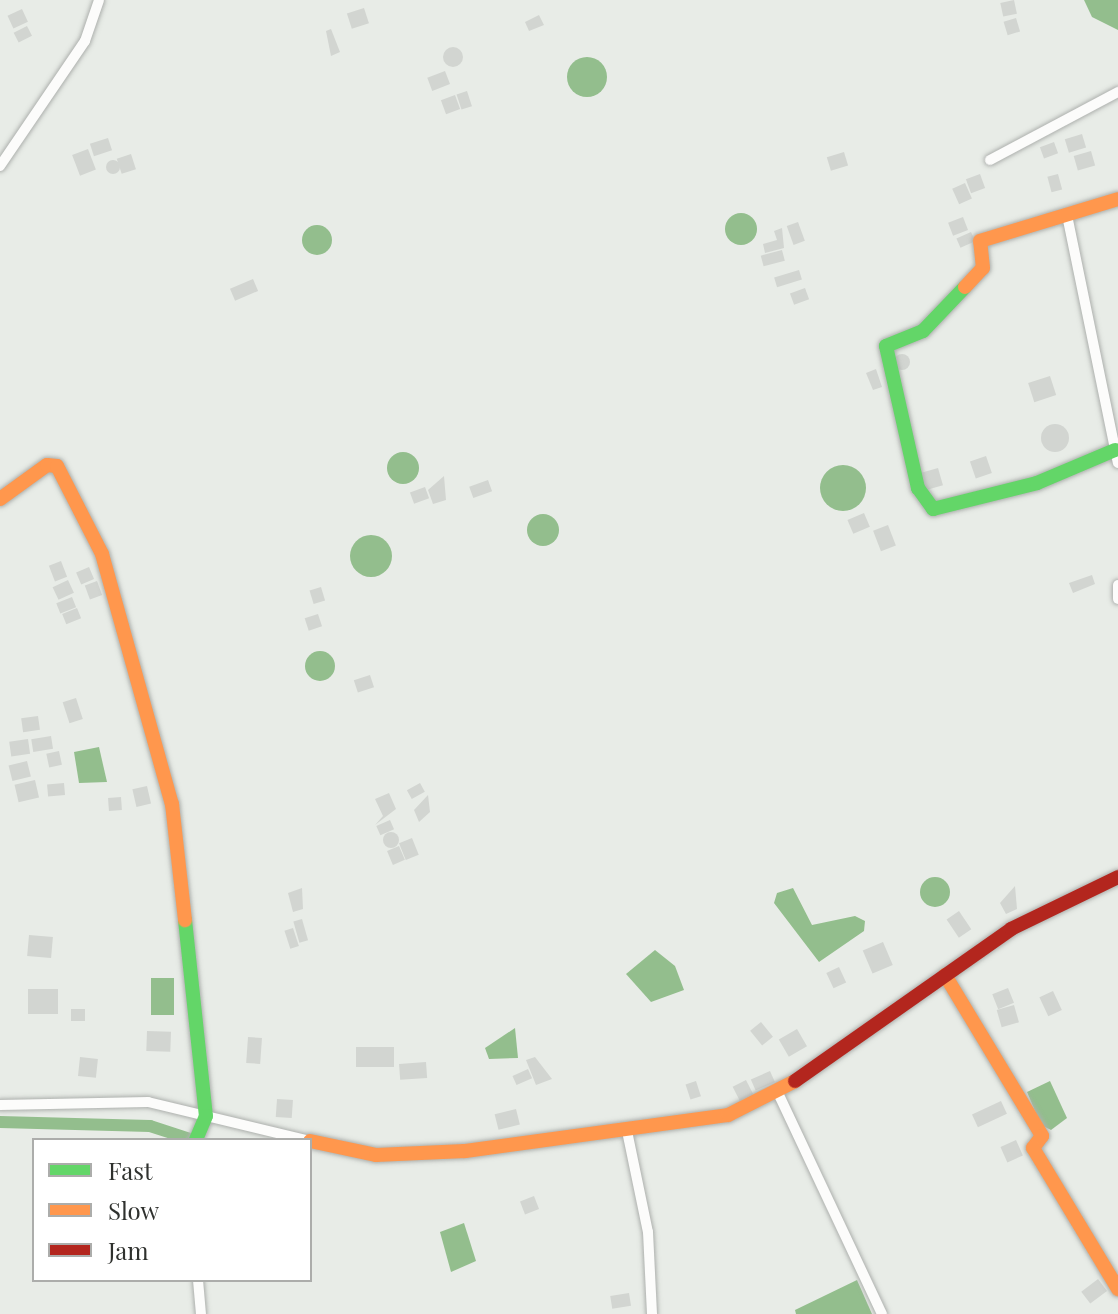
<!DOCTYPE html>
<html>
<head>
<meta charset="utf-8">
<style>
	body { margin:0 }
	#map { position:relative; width:1118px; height:1314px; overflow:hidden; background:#e8ece7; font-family:"Playfair Display",serif }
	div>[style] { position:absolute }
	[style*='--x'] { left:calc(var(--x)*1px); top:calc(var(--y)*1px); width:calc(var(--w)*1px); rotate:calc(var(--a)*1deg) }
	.water>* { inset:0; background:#93be8d; transform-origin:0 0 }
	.round { border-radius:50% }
	.canal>* { height:12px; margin:-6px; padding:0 6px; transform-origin:6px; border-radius:6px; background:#93be8d }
	.building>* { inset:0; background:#d2d5d1; transform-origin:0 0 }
	.roads { filter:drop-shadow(0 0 2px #adb0ad) drop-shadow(0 0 2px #adb0ad) }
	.street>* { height:10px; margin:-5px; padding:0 5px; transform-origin:5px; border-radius:5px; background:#fcfcfb }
	.fast>* { height:14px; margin:-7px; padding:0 7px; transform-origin:7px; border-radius:7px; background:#63d668 }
	.slow>* { height:14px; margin:-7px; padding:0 7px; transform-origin:7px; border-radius:7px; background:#ff974d }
	.jam>* { height:14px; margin:-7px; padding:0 7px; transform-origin:7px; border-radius:7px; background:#b3261e }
	span { translate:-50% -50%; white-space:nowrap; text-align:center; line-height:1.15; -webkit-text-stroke:6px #fff; paint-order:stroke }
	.legend { position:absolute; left:32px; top:1138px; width:280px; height:144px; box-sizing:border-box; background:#fff; border:2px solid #acadab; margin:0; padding:10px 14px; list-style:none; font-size:24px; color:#2f312e }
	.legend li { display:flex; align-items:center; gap:16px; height:40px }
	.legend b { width:40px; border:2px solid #acadab }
</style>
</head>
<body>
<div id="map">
	<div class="water">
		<i style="clip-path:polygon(1084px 0,1118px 0,1118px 30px,1092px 17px)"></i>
		<i class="round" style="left:567px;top:57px;width:40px;height:40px"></i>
		<i class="round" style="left:725px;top:213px;width:32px;height:32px"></i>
		<i class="round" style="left:302px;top:225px;width:30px;height:30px"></i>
		<i class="round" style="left:387px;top:452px;width:32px;height:32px"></i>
		<i class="round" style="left:820px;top:465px;width:46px;height:46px"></i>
		<i class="round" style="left:527px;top:514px;width:32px;height:32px"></i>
		<i class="round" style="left:350px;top:535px;width:42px;height:42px"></i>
		<i class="round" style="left:305px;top:651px;width:30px;height:30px"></i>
		<i style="clip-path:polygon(99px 747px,107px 782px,79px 783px,74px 752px)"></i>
		<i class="round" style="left:920px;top:877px;width:30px;height:30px"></i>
		<i style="clip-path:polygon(793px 888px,812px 925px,855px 916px,865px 921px,864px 931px,819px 962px,774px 903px,777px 893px)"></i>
		<i style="clip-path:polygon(655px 950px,675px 966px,684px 990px,651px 1002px,626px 974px)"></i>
		<i style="left:174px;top:978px;width:37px;height:23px;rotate:90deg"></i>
		<i style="clip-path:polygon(515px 1028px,518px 1058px,489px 1059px,485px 1048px)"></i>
		<i style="clip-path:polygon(1050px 1081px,1067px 1118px,1051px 1130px,1041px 1125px,1027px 1092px)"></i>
		<i style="clip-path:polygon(464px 1223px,476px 1261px,451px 1272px,440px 1232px)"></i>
		<i style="clip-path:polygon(857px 1280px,872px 1314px,796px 1314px,795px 1310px)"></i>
	</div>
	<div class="canal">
		<i style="--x:0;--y:1122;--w:150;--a:1.5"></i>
		<i style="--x:150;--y:1126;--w:45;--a:18"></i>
	</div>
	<div class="building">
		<i style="left:1014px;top:0;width:14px;height:14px;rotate:78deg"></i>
		<i style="left:364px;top:8px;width:16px;height:18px;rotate:72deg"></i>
		<i style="left:22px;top:9px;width:14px;height:16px;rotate:65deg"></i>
		<i style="clip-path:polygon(539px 15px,544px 25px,529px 31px,525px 22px)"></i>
		<i style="left:1016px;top:18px;width:14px;height:13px;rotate:73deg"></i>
		<i style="left:27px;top:26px;width:11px;height:15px;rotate:63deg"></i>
		<i style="clip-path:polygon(331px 29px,340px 52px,331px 56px,326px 31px)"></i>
		<i class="round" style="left:443px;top:47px;width:20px;height:20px"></i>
		<i style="left:445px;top:71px;width:14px;height:19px;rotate:69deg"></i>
		<i style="left:467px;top:91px;width:16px;height:11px;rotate:72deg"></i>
		<i style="left:455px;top:95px;width:15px;height:15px;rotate:70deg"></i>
		<i style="left:1082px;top:134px;width:14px;height:18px;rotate:73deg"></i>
		<i style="left:108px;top:138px;width:13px;height:19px;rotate:72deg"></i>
		<i style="left:1054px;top:142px;width:12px;height:15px;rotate:70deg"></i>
		<i style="left:88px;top:149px;width:22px;height:17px;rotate:69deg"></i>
		<i style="left:1091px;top:151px;width:15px;height:18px;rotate:74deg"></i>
		<i style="left:844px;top:152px;width:14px;height:18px;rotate:73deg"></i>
		<i style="left:131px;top:154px;width:16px;height:15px;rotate:72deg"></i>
		<i class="round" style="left:106px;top:160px;width:14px;height:14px"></i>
		<i style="left:980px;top:174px;width:15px;height:15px;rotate:70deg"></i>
		<i style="left:1058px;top:174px;width:16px;height:11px;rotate:75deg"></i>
		<i style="left:965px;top:183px;width:17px;height:14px;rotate:66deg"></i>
		<i style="left:963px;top:217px;width:14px;height:16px;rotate:69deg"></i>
		<i style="left:798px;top:222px;width:20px;height:12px;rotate:70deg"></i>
		<i style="clip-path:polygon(782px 228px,784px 248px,765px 253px,763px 244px,777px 240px,774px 231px)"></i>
		<i style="left:971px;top:232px;width:10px;height:16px;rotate:66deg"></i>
		<i style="left:782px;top:250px;width:11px;height:22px;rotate:75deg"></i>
		<i style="left:799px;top:270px;width:10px;height:26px;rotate:73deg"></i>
		<i style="left:253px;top:279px;width:13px;height:25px;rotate:67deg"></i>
		<i style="left:805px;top:288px;width:12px;height:16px;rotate:70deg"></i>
		<i class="round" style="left:894px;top:354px;width:16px;height:16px"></i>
		<i style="clip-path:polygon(876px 369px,882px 387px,873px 390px,866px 373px)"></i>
		<i style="left:1050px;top:376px;width:20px;height:23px;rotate:72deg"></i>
		<i class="round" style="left:1041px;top:424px;width:28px;height:28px"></i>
		<i style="left:986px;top:456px;width:18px;height:17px;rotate:71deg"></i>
		<i style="left:938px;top:468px;width:18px;height:21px;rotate:74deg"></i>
		<i style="clip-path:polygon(444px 476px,446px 500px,433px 504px,428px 490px)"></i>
		<i style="left:488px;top:480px;width:12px;height:20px;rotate:70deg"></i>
		<i style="left:425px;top:487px;width:12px;height:16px;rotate:70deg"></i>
		<i style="left:864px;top:513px;width:15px;height:18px;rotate:67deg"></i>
		<i style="left:888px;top:525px;width:22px;height:16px;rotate:69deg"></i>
		<i style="left:61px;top:561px;width:17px;height:13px;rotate:69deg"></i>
		<i style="left:89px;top:567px;width:13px;height:14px;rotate:67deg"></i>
		<i style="clip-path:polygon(1092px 575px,1095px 584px,1073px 593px,1069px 583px)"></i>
		<i style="left:68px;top:580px;width:14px;height:17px;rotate:65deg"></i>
		<i style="left:97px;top:581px;width:15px;height:13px;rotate:70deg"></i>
		<i style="left:321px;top:587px;width:14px;height:12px;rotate:73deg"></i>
		<i style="left:72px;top:597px;width:11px;height:17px;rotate:68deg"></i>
		<i style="left:77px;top:608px;width:11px;height:16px;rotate:68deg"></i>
		<i style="left:318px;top:614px;width:13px;height:14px;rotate:72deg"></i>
		<i style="left:370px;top:675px;width:13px;height:17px;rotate:72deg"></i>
		<i style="left:76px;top:698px;width:22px;height:14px;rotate:72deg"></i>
		<i style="left:38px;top:716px;width:14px;height:17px;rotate:82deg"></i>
		<i style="left:51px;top:736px;width:13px;height:20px;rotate:81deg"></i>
		<i style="left:28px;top:739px;width:15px;height:19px;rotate:82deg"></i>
		<i style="left:59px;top:751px;width:14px;height:13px;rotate:78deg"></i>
		<i style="left:27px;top:761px;width:16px;height:19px;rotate:76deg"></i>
		<i style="left:35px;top:780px;width:18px;height:21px;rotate:77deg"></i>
		<i style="left:64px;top:783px;width:12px;height:17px;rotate:85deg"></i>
		<i style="left:420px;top:783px;width:10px;height:15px;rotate:61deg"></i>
		<i style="left:147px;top:786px;width:18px;height:15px;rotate:77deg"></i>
		<i style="clip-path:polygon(389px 793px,396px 809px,375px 825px,383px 816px,375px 799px)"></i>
		<i style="clip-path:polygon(428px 795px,430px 812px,419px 822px,414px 810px)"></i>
		<i style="left:121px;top:797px;width:13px;height:13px;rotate:86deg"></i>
		<i style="left:390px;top:820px;width:10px;height:15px;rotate:66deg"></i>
		<i class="round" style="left:383px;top:832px;width:16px;height:16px"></i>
		<i style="left:412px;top:838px;width:18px;height:14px;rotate:68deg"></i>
		<i style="left:399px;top:846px;width:15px;height:13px;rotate:67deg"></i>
		<i style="clip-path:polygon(1015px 886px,1017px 909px,1006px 914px,1000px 903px)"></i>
		<i style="clip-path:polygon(302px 888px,303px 909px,293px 912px,288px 893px)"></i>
		<i style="left:959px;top:911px;width:22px;height:15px;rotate:56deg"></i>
		<i style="left:302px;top:919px;width:22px;height:9px;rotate:74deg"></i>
		<i style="left:293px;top:928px;width:19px;height:9px;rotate:72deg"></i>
		<i style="left:29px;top:935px;width:24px;height:21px;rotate:5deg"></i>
		<i style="left:883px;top:942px;width:25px;height:22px;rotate:67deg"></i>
		<i style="left:839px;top:967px;width:17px;height:14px;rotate:65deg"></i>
		<i style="left:1008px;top:988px;width:16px;height:17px;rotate:68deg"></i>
		<i style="left:28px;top:989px;width:30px;height:25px"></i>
		<i style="left:1053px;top:991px;width:21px;height:15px;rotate:65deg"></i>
		<i style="left:1014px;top:1005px;width:18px;height:18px;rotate:74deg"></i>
		<i style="left:85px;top:1009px;width:12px;height:14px;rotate:90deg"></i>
		<i style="left:761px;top:1022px;width:19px;height:14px;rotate:51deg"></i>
		<i style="left:797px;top:1029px;width:20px;height:21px;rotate:60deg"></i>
		<i style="left:147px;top:1031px;width:24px;height:20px;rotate:2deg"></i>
		<i style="left:248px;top:1037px;width:14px;height:26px;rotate:4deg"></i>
		<i style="left:394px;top:1047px;width:20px;height:38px;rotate:90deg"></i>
		<i style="left:80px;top:1057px;width:18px;height:19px;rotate:6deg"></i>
		<i style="clip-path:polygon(535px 1057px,552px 1079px,536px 1085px,526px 1060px)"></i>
		<i style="left:426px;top:1062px;width:16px;height:27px;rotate:86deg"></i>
		<i style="left:528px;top:1069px;width:10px;height:17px;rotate:66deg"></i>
		<i style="left:770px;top:1071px;width:12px;height:21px;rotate:66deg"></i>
		<i style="left:746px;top:1080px;width:16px;height:15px;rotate:63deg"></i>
		<i style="left:696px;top:1081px;width:16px;height:11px;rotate:72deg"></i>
		<i style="left:277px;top:1099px;width:16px;height:18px;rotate:4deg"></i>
		<i style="left:1001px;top:1101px;width:14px;height:32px;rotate:65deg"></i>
		<i style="left:516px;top:1109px;width:16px;height:22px;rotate:76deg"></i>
		<i style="left:1016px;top:1140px;width:17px;height:17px;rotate:66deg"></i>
		<i style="left:534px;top:1196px;width:14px;height:15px;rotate:69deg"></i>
		<i style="left:1098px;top:1279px;width:15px;height:21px;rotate:53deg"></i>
		<i style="left:629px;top:1293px;width:13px;height:19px;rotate:81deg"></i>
	</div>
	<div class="roads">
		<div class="street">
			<i style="--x:990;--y:160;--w:145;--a:-28"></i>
			<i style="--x:0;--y:166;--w:151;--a:-55.8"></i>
			<i style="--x:85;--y:41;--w:43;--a:-71.1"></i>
			<i style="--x:1068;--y:220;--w:248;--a:78.4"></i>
			<i style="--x:1118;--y:585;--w:14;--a:90"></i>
			<i style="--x:778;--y:1093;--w:244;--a:64.8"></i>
			<i style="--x:0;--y:1105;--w:148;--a:-1.2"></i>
			<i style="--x:148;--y:1102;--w:163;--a:13.5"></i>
			<i style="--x:627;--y:1131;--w:103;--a:78.3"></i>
			<i style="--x:648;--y:1232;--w:82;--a:87.2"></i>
			<i style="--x:198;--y:1280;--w:34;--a:85"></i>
		</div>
		<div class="fast">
			<i style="--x:965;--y:287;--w:61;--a:133.7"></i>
			<i style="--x:923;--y:331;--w:40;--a:158"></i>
			<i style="--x:886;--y:346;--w:146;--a:77.3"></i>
			<i style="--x:918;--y:488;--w:26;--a:54"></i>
			<i style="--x:933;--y:509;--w:107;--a:-14"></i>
			<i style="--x:1037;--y:483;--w:85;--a:-22.9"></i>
			<i style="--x:185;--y:920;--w:197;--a:83.9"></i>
			<i style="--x:206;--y:1116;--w:26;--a:113"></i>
		</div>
		<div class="slow">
			<i style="--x:965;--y:287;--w:26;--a:-47"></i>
			<i style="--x:983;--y:268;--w:27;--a:-96"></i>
			<i style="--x:980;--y:241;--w:144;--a:-16.9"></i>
			<i style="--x:0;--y:499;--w:58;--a:-35.9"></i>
			<i style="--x:47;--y:465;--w:10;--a:6"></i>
			<i style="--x:57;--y:466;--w:99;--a:62.9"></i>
			<i style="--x:102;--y:554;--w:260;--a:74.4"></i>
			<i style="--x:172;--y:804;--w:117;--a:83.6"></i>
			<i style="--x:945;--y:975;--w:188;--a:58.9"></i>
			<i style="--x:1042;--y:1136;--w:15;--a:127"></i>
			<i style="--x:1033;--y:1148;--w:165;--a:58.9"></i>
			<i style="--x:310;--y:1141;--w:67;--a:12"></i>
			<i style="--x:376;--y:1155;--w:89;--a:-2.6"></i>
			<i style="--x:465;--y:1151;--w:265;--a:-7.8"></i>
			<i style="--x:728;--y:1115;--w:75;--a:-26.9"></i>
		</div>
		<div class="jam">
			<i style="--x:795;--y:1081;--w:264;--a:-35.1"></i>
			<i style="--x:1011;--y:929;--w:119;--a:-25.9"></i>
		</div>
	</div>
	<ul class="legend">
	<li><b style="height:10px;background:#63d668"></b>Fast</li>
	<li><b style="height:10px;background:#ff974d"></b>Slow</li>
	<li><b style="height:10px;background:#b3261e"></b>Jam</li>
	</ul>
</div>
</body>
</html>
